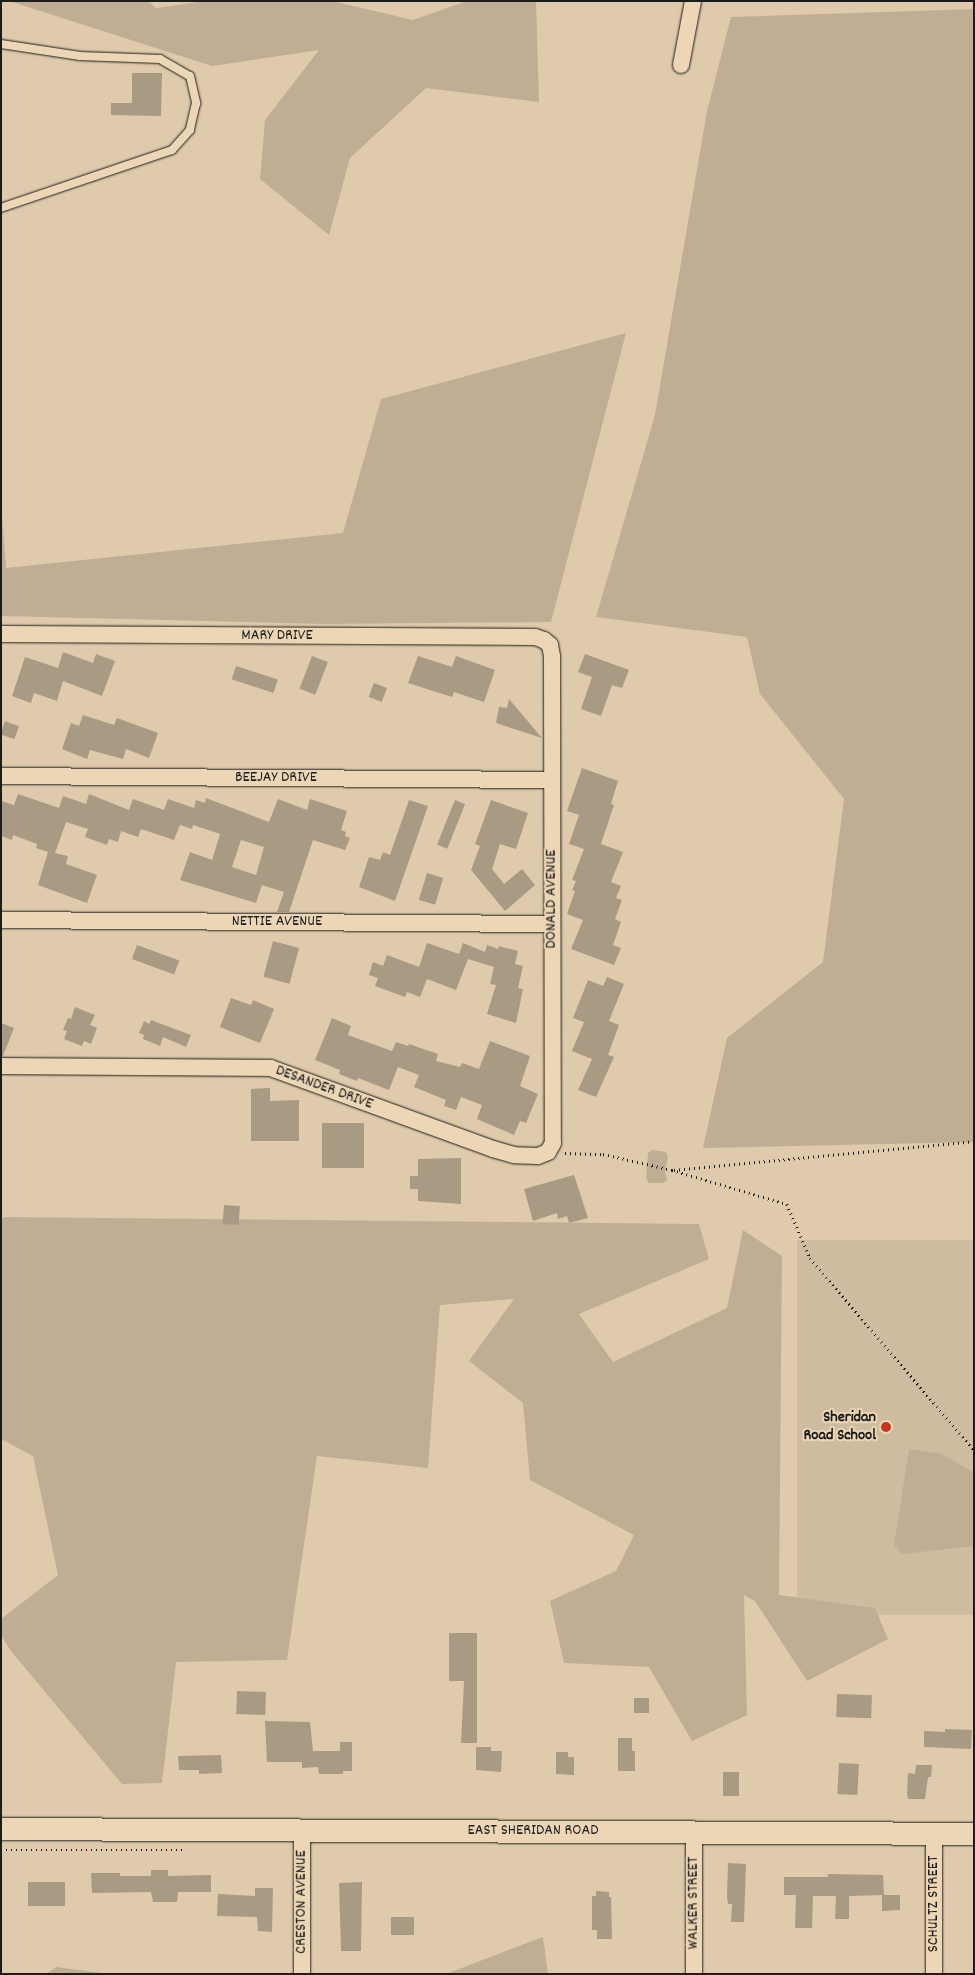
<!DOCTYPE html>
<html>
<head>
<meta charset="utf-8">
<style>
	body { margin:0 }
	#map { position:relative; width:975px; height:1975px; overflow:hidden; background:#dfcbac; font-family:Dekko,sans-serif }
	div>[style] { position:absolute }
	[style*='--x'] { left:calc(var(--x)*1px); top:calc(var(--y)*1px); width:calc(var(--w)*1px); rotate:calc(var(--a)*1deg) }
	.built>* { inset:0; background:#cfbca0; transform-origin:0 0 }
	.green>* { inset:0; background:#bfae94 }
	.building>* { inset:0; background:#a99a83; transform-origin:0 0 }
	.path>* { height:2.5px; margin-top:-1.25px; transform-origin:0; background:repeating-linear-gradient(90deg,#1c1c1c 0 1px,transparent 0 5px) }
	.roads { filter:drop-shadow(0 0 1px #1c1c1c) drop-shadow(0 0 1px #1c1c1c) }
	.lane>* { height:8px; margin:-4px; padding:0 4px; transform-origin:4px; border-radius:4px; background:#ecd6b5 }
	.street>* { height:16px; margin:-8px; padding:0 8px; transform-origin:8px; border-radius:8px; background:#ecd6b5 }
	.secondary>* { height:22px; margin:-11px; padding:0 11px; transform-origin:11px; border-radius:11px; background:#ecd6b5 }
	.dots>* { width:14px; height:14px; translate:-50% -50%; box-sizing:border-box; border:2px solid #ecd6b5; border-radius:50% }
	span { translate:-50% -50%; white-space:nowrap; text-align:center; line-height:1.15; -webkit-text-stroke:4px #ecd6b5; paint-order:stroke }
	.street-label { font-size:16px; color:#1c1c1c }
	.poi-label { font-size:16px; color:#1c1c1c; font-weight:700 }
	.right { translate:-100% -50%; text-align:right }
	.frame { position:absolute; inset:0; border:2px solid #1c1c1c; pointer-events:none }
</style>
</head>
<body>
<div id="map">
	<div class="built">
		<i style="left:797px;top:1240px;width:177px;height:375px"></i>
	</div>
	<div class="green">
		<i style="clip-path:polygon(9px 1px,149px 1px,156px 8px,205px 1px,332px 1px,413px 20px,467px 1px,536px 1px,539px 102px,426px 88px,350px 158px,329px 235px,260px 179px,265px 120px,319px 50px,212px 66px)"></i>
		<i style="clip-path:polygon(974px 9px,974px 1142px,703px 1148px,727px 1038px,823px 962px,844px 799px,760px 694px,747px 637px,596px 617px,655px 415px,707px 111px,731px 17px)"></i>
		<i style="clip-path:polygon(626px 333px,551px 622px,324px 624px,1px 616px,1px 501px,6px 568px,343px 533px,381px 399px)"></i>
		<i style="clip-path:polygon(652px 1150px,666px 1152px,668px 1157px,665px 1172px,667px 1181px,663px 1183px,649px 1183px,646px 1178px,648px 1153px)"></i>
		<i style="clip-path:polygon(4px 1217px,699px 1224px,709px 1259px,579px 1314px,613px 1362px,727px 1308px,743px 1230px,782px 1256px,779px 1595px,875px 1608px,888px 1639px,807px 1681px,755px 1601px,744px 1595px,747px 1715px,692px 1741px,649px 1667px,564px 1663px,550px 1601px,616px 1571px,634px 1535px,530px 1480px,523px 1403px,469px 1361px,514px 1299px,440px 1305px,428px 1468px,317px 1456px,287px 1660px,176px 1662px,162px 1783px,122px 1784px,10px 1650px,1px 1635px,1px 1619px,58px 1575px,33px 1456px,1px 1439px,1px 1219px)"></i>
		<i style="clip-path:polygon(909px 1449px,942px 1454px,974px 1473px,974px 1546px,902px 1554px,894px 1545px)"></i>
		<i style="clip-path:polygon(543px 1937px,548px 1974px,446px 1974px)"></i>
		<i style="clip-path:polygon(56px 1967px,110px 1974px,46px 1974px)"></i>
	</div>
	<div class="building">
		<i style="clip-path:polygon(132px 73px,162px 73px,161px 116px,111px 115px,111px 103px,132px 103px)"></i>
		<i style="clip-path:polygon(63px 652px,93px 663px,96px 654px,115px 661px,102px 696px,63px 681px,57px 701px,34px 693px,31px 703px,12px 696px,25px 657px,58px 668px)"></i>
		<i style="clip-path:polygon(585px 654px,629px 670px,622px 688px,612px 685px,601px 716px,581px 709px,592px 677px,578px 672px)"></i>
		<i style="left:312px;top:656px;width:17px;height:35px;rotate:21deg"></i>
		<i style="clip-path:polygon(418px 656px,452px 667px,456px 656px,495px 670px,484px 702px,454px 692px,452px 697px,408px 683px)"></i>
		<i style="left:236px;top:666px;width:44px;height:14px;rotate:18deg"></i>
		<i style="left:374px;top:683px;width:14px;height:15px;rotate:21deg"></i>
		<i style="clip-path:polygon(509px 699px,542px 738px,496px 723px,499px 707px,507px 708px)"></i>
		<i style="clip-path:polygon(83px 715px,114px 725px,117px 718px,158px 733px,149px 758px,126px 749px,123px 759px,90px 750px,87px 759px,62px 749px,71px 723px,79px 726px)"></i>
		<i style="left:5px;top:721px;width:15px;height:14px;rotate:20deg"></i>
		<i style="clip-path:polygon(582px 768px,618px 781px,611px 804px,614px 805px,601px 844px,623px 852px,611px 882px,621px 886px,616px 898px,622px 900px,615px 919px,621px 922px,613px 945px,621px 948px,614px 965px,571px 949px,583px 920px,567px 914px,575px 891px,572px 890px,576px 881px,572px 880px,584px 849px,569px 844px,579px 815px,567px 811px)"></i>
		<i style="clip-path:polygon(evenodd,18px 794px,59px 808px,63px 796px,86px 804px,89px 794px,129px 810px,133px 799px,164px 810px,168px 799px,194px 808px,196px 800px,205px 803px,206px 798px,269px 822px,278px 799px,307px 810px,310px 799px,347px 811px,341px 830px,346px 832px,345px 836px,350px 838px,345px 850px,313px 840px,289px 912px,277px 912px,284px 892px,262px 885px,256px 903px,180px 880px,190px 852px,212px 860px,220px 834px,193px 825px,192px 829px,180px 825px,174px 840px,141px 829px,138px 837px,121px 831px,118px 842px,109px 839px,107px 845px,85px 837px,88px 829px,66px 822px,55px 853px,68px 856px,66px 864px,97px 875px,87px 903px,38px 885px,48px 852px,36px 848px,37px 844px,13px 835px,12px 840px,1px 836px,1px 801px,14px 805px,18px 794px,241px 840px,264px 847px,256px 875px,232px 867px,241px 840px)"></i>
		<i style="clip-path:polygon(409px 800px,428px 806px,395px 901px,359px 887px,369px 857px,380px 860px,383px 852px,390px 855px)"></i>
		<i style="left:455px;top:800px;width:11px;height:48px;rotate:22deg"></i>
		<i style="clip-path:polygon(491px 800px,528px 813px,516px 849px,500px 844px,492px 869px,504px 884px,522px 869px,535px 885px,505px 911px,471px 870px,480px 846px,475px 844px)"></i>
		<i style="left:427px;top:873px;width:17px;height:28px;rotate:17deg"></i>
		<i style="left:273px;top:941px;width:27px;height:37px;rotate:15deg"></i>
		<i style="clip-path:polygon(427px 943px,459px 954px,463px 943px,485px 952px,487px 945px,498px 949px,499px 946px,518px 951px,515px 964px,523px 966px,518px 988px,523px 989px,516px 1023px,487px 1014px,496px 985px,490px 984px,494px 967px,468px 959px,456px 990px,427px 979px,420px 997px,407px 992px,405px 997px,375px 986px,378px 978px,369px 975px,373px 962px,383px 966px,387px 955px,419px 967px)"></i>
		<i style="left:137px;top:945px;width:45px;height:15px;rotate:20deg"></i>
		<i style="clip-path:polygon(607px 977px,624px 984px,609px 1021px,619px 1025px,608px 1055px,614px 1057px,596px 1097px,578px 1090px,592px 1059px,572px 1051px,584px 1022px,573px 1018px,588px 980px,603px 986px)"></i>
		<i style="clip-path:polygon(231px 998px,251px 1005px,253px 1000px,274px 1009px,260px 1043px,220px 1027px)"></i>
		<i style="clip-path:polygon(75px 1007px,95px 1015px,90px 1025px,97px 1028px,91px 1044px,84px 1041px,82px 1046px,64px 1039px,67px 1031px,63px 1030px,68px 1018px,71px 1019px)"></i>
		<i style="clip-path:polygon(332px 1018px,351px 1026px,348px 1035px,392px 1051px,396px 1042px,408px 1046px,409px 1044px,438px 1054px,436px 1061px,460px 1067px,462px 1063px,479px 1069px,490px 1041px,530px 1056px,520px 1086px,538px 1094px,526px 1123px,520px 1121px,514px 1135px,477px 1119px,482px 1105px,461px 1097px,456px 1110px,444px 1106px,446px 1100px,414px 1087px,419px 1075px,398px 1067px,389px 1090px,358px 1078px,357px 1081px,339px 1074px,340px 1070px,315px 1060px)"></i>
		<i style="clip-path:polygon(151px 1020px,191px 1035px,186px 1047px,163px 1037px,160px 1046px,143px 1039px,144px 1035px,139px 1033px,144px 1021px,149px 1024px)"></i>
		<i style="clip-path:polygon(1px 1023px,14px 1028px,3px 1056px,1px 1056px)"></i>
		<i style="clip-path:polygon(270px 1088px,270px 1101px,299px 1100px,299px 1141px,251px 1141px,251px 1089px)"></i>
		<i style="left:322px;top:1123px;width:42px;height:45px"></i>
		<i style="clip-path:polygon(461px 1158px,461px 1204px,418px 1201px,418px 1189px,410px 1189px,410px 1176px,418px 1176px,418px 1159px)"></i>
		<i style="clip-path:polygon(574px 1175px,588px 1218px,569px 1223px,567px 1216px,558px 1219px,557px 1213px,533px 1221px,524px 1189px)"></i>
		<i style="left:224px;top:1205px;width:16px;height:19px;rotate:4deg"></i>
		<i style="clip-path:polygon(449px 1633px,477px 1633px,477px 1743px,461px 1743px,464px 1681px,449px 1681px)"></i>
		<i style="left:237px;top:1691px;width:29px;height:23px;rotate:2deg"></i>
		<i style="left:837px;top:1694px;width:35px;height:23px;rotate:2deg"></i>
		<i style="left:634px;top:1698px;width:15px;height:15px"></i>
		<i style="clip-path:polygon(265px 1721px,310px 1722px,313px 1751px,340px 1751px,340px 1742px,352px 1742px,352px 1771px,343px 1771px,343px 1774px,319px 1774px,318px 1767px,302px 1768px,302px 1762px,267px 1762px)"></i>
		<i style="clip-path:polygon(945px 1729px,972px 1730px,971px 1749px,924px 1747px,924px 1731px,945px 1732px)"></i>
		<i style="clip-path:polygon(618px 1738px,632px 1738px,632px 1751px,635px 1751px,635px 1771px,618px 1771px)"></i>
		<i style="clip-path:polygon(476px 1747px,491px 1747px,491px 1751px,502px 1751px,501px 1772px,476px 1770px)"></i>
		<i style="clip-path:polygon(556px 1752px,568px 1752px,568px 1757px,574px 1757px,574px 1775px,556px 1774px)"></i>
		<i style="clip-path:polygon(221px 1755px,222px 1773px,199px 1774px,199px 1770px,179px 1770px,178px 1756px)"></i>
		<i style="left:839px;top:1763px;width:20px;height:31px;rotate:3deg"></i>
		<i style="clip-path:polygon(916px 1765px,932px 1765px,931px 1777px,928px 1777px,925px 1799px,908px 1799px,907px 1794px,908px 1773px,915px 1774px)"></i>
		<i style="left:739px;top:1772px;width:24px;height:16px;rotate:90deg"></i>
		<i style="clip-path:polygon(728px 1863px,746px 1864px,744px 1922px,731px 1922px,732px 1904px,728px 1904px,727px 1897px)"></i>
		<i style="clip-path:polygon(151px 1870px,168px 1870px,168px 1876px,211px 1875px,211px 1892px,178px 1892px,177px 1902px,153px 1902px,151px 1892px,92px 1893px,91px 1873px,120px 1873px,120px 1876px,151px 1876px)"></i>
		<i style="clip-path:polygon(828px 1874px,883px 1875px,884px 1895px,900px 1895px,900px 1910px,882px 1911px,882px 1895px,849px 1896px,849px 1919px,835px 1919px,836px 1896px,813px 1896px,812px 1928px,795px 1928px,796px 1895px,784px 1895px,784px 1877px,828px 1877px)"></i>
		<i style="left:28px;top:1882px;width:37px;height:24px"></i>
		<i style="clip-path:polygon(362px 1882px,361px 1951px,341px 1951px,339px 1883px)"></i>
		<i style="clip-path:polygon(255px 1888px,273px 1888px,272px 1932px,258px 1931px,257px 1917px,217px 1916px,218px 1894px,255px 1896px)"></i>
		<i style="clip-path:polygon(596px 1891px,609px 1892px,609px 1897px,611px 1897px,612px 1939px,597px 1939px,597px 1930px,592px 1930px,592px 1896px,596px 1896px)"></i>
		<i style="left:391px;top:1917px;width:23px;height:18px"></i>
	</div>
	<div class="path">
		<i style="--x:565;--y:1153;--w:38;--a:2"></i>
		<i style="--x:603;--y:1154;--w:71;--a:13.1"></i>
		<i style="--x:672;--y:1170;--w:120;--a:16.5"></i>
		<i style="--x:787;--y:1204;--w:59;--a:66.9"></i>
		<i style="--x:810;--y:1258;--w:253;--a:49.5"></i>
		<i style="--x:674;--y:1170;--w:301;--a:-5.5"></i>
		<i style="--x:1;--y:1850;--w:184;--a:0"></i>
	</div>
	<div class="roads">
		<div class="lane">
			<i style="--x:1;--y:44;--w:80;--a:8.6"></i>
			<i style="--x:80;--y:56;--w:80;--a:2.1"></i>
			<i style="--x:160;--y:59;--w:34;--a:30"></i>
			<i style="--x:190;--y:76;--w:28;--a:77"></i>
			<i style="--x:196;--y:103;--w:28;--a:103"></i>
			<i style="--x:190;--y:130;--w:27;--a:132"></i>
			<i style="--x:172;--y:150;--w:181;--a:161.3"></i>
		</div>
		<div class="street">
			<i style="--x:681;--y:65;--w:65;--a:-79.4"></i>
			<i style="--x:1;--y:634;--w:534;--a:0.32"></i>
			<i style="--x:535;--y:637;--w:9;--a:18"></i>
			<i style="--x:544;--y:640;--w:8;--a:40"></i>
			<i style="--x:550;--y:645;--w:11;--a:80"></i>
			<i style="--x:552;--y:656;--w:487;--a:89.9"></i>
			<i style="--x:553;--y:1143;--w:10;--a:119"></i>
			<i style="--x:548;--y:1152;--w:11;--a:158"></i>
			<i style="--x:538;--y:1156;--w:24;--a:-178"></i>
			<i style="--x:514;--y:1155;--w:22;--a:-164"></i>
			<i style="--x:493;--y:1149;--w:236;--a:-160"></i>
			<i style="--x:271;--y:1068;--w:270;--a:-179.6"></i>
			<i style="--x:1;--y:776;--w:550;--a:0.42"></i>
			<i style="--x:1;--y:920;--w:551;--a:0.42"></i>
			<i style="--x:302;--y:1974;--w:144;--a:-90"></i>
			<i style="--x:694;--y:1974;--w:142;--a:-90"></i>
			<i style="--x:934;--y:1974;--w:140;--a:-90"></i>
		</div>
		<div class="secondary">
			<i style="--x:1;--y:1829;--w:973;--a:0.29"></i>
		</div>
	</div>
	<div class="dots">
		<i style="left:886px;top:1427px;background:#c8321e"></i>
	</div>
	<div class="street-label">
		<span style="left:277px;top:636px">MARY DRIVE</span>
		<span style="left:276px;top:778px">BEEJAY DRIVE</span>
		<span style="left:552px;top:899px;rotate:-90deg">DONALD AVENUE</span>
		<span style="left:277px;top:922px">NETTIE AVENUE</span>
		<span style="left:324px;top:1088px;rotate:20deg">DESANDER DRIVE</span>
		<span style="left:533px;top:1831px">EAST SHERIDAN ROAD</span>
		<span style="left:302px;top:1902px;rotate:-90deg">CRESTON AVENUE</span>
		<span style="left:694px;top:1903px;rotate:-90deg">WALKER STREET</span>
		<span style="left:934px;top:1904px;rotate:-90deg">SCHULTZ STREET</span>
	</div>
	<div class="poi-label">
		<span class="right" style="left:876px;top:1427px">Sheridan<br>Road School</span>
	</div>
	<div class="frame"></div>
</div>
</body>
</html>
